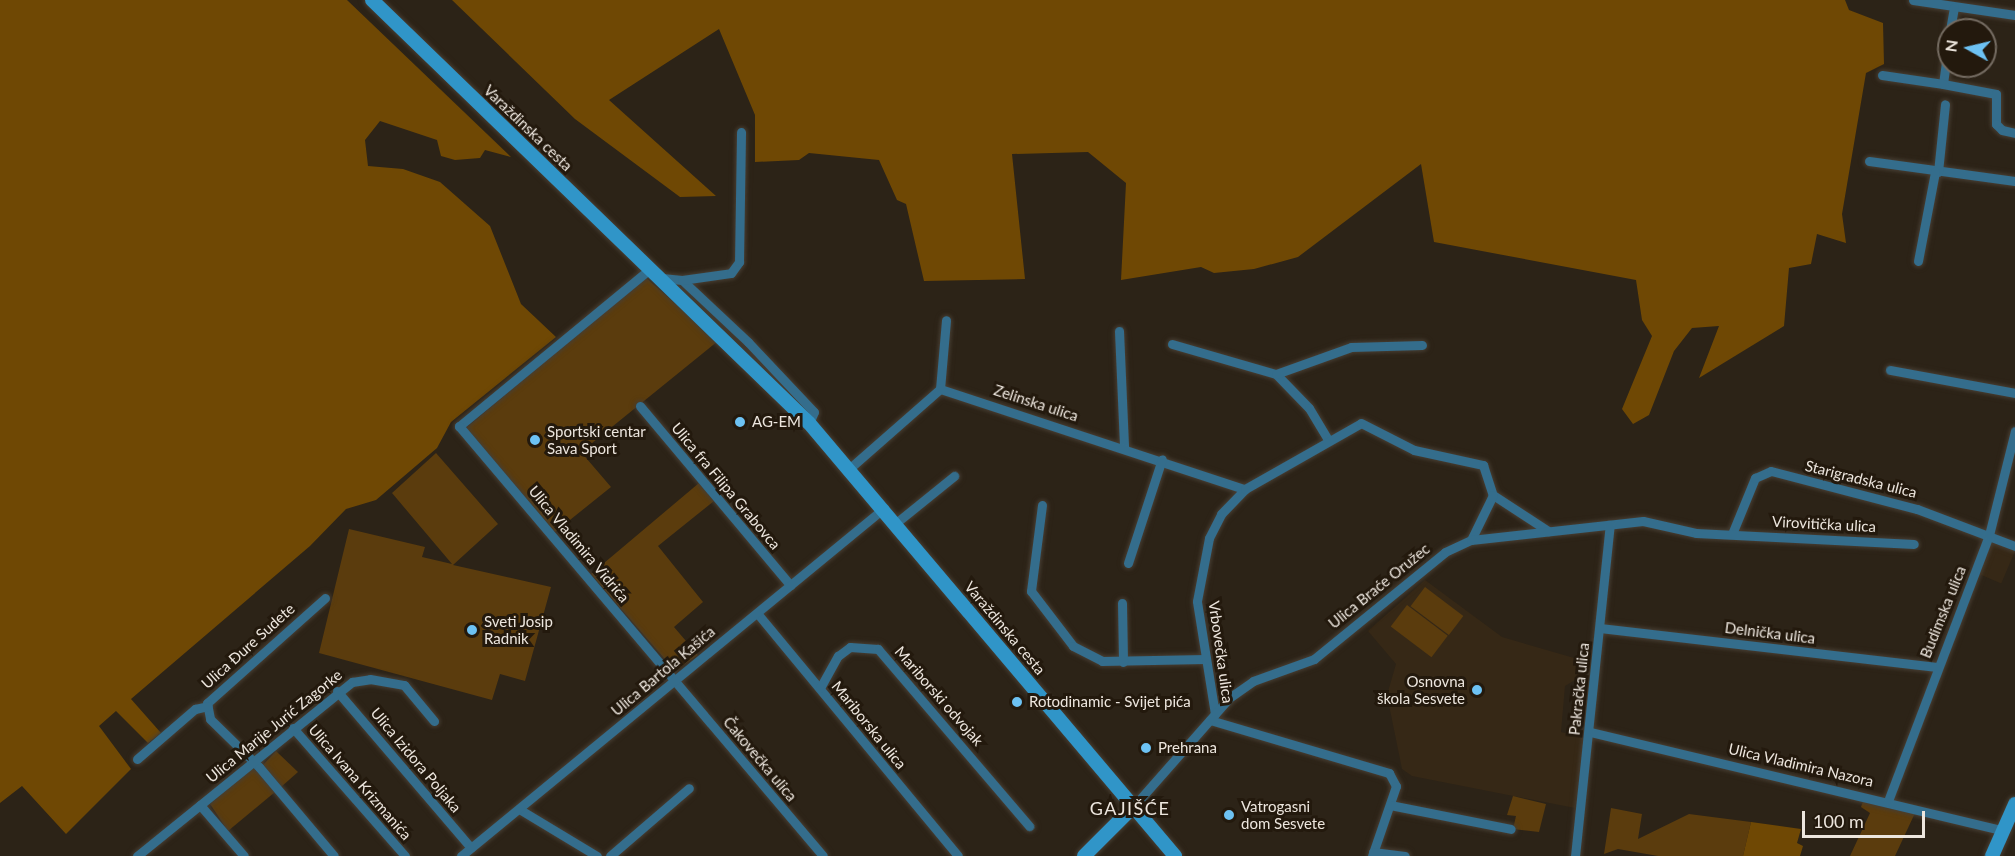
<!DOCTYPE html>
<html>
<head>
<meta charset="utf-8">
<style>
	body { margin:0 }
	#map { position:relative; width:2015px; height:856px; overflow:hidden; background:#2c2317; font-family:Lato,sans-serif }
	div>[style] { position:absolute }
	[style*='--x'] { left:calc(var(--x)*1px); top:calc(var(--y)*1px); width:calc(var(--w)*1px); rotate:calc(var(--a)*1deg) }
	.built>* { inset:0; background:#362816; transform-origin:0 0 }
	.green>* { inset:0; background:#5b3c0d; transform-origin:0 0 }
	.forest>* { inset:0; background:#6f4804 }
	.roads { filter:drop-shadow(0 0 2px #473e33) drop-shadow(0 0 2px #473e33) }
	.street>* { height:9px; margin:-4.5px; padding:0 4.5px; transform-origin:4.5px; border-radius:4.5px; background:#346d8c }
	.secondary>* { height:14px; margin:-7px; padding:0 7px; transform-origin:7px; border-radius:7px; background:#3095c8 }
	.dots>* { width:16px; height:16px; translate:-50% -50%; box-sizing:border-box; border:3px solid #23190d; border-radius:50% }
	span { translate:-50% -50%; white-space:nowrap; text-align:center; line-height:1.15; -webkit-text-stroke:6px #23190d; paint-order:stroke }
	.street-label { font-size:15px; color:#ede6de }
	.poi-label { font-size:15px; color:#ede6de }
	.left { translate:0 -50%; text-align:left }
	.right { translate:-100% -50%; text-align:right }
	.quarter-label { font-size:18px; color:#ede6de; letter-spacing:1.5px }
	.north { position:absolute; left:1937px; top:18px; width:60px; height:60px; box-sizing:border-box; background:#23190d; border:2px solid #746b61; border-radius:50%; rotate:278deg; font-size:16px; font-weight:700; line-height:24px; text-align:center; color:#ede6de }
	.north::after { content:''; display:block; margin:auto; width:21px; height:27px; background:#6dc2f3; clip-path:polygon(50% 0,100% 100%,50% 72%,0 100%) }
	.scale { position:absolute; left:1802px; top:811px; width:123px; height:27px; box-sizing:border-box; border:3px solid #ede6de; border-top:0; padding-left:8px; font-size:18px; line-height:21px; white-space:nowrap; color:#ede6de; -webkit-text-stroke:4px #23190d; paint-order:stroke }
</style>
</head>
<body>
<div id="map">
	<div class="built">
		<i style="left:1991px;top:541px;width:26px;height:35px;rotate:23deg"></i>
		<i style="clip-path:polygon(1425px 580px,1502px 637px,1588px 662px,1585px 674px,1565px 686px,1561px 732px,1584px 738px,1575px 808px,1412px 776px,1402px 769px,1387px 695px,1396px 664px,1368px 631px)"></i>
	</div>
	<div class="green">
		<i style="clip-path:polygon(645px 277px,718px 341px,581px 452px,611px 487px,555px 532px,466px 428px)"></i>
		<i style="clip-path:polygon(436px 453px,498px 524px,453px 565px,551px 587px,525px 681px,500px 674px,492px 700px,319px 653px,349px 529px,425px 547px,422px 557px,452px 564px,392px 493px)"></i>
		<i style="clip-path:polygon(699px 483px,714px 501px,658px 546px,703px 602px,674px 627px,698px 655px,675px 671px,591px 574px)"></i>
		<i style="left:1425px;top:587px;width:48px;height:24px;rotate:37deg"></i>
		<i style="left:1407px;top:605px;width:51px;height:27px;rotate:37deg"></i>
		<i style="clip-path:polygon(276px 751px,298px 772px,281px 787px,263px 765px)"></i>
		<i style="clip-path:polygon(249px 769px,255px 769px,275px 792px,228px 831px,210px 804px)"></i>
		<i style="clip-path:polygon(1513px 796px,1546px 804px,1539px 832px,1513px 829px,1516px 816px,1507px 815px)"></i>
		<i style="clip-path:polygon(1863px 801px,1915px 813px,1895px 856px,1850px 856px,1870px 813px,1861px 807px)"></i>
		<i style="clip-path:polygon(1611px 808px,1642px 814px,1638px 839px,1689px 814px,1751px 822px,1743px 856px,1658px 856px,1618px 849px,1604px 854px)"></i>
	</div>
	<div class="forest">
		<i style="clip-path:polygon(0 0,347px 0,511px 157px,485px 150px,480px 158px,455px 160px,441px 156px,437px 140px,380px 121px,365px 140px,368px 166px,403px 169px,440px 182px,490px 226px,521px 304px,556px 337px,451px 422px,437px 448px,376px 500px,346px 509px,310px 546px,131px 699px,161px 733px,148px 743px,116px 711px,99px 726px,131px 769px,66px 834px,22px 786px,0 803px)"></i>
		<i style="clip-path:polygon(452px 0,1845px 0,1849px 10px,1883px 23px,1884px 64px,1866px 73px,1842px 214px,1846px 243px,1817px 234px,1811px 264px,1789px 268px,1784px 326px,1699px 378px,1719px 326px,1692px 328px,1674px 351px,1649px 415px,1633px 424px,1622px 409px,1652px 336px,1642px 320px,1636px 280px,1434px 242px,1421px 164px,1298px 257px,1254px 269px,1214px 273px,1201px 267px,1121px 280px,1126px 183px,1088px 152px,1012px 154px,1025px 279px,924px 281px,906px 204px,897px 200px,879px 160px,809px 153px,799px 160px,755px 162px,755px 115px,719px 29px,609px 100px,716px 196px,680px 197px,575px 119px)"></i>
		<i style="clip-path:polygon(1751px 822px,1801px 829px,1797px 843px,1803px 846px,1800px 856px,1743px 856px)"></i>
	</div>
	<div class="roads">
		<div class="street">
			<i style="--x:1913;--y:0;--w:103;--a:8.4"></i>
			<i style="--x:1950;--y:30;--w:23;--a:-80"></i>
			<i style="--x:1949;--y:40;--w:44;--a:97.8"></i>
			<i style="--x:1943;--y:84;--w:54;--a:10.7"></i>
			<i style="--x:1996;--y:94;--w:30;--a:90"></i>
			<i style="--x:1996;--y:124;--w:8;--a:45"></i>
			<i style="--x:2002;--y:130;--w:13;--a:13"></i>
			<i style="--x:1882;--y:75;--w:62;--a:8.4"></i>
			<i style="--x:1869;--y:161;--w:147;--a:7.8"></i>
			<i style="--x:1938;--y:172;--w:68;--a:-84.1"></i>
			<i style="--x:1918;--y:261;--w:91;--a:-79.2"></i>
			<i style="--x:651;--y:268;--w:249;--a:140.5"></i>
			<i style="--x:459;--y:426;--w:563;--a:49.75"></i>
			<i style="--x:662;--y:278;--w:20;--a:6"></i>
			<i style="--x:682;--y:280;--w:91;--a:43.2"></i>
			<i style="--x:748;--y:342;--w:96;--a:46.7"></i>
			<i style="--x:814;--y:412;--w:12;--a:114"></i>
			<i style="--x:682;--y:280;--w:49;--a:-8.1"></i>
			<i style="--x:731;--y:273;--w:14;--a:-54"></i>
			<i style="--x:739;--y:262;--w:130;--a:-89.1"></i>
			<i style="--x:1119;--y:331;--w:116;--a:87.5"></i>
			<i style="--x:1172;--y:344;--w:108;--a:16.1"></i>
			<i style="--x:1276;--y:374;--w:47;--a:45.9"></i>
			<i style="--x:1309;--y:408;--w:37;--a:59"></i>
			<i style="--x:1890;--y:370;--w:127;--a:10.4"></i>
			<i style="--x:1276;--y:374;--w:80;--a:-19.8"></i>
			<i style="--x:1351;--y:347;--w:71;--a:-1.6"></i>
			<i style="--x:940;--y:389;--w:69;--a:-85"></i>
			<i style="--x:640;--y:406;--w:234;--a:50"></i>
			<i style="--x:850;--y:468;--w:120;--a:-41.3"></i>
			<i style="--x:940;--y:389;--w:321;--a:18.2"></i>
			<i style="--x:1493;--y:495;--w:66;--a:33.2"></i>
			<i style="--x:1042;--y:505;--w:87;--a:97.3"></i>
			<i style="--x:1031;--y:591;--w:69;--a:52.6"></i>
			<i style="--x:1073;--y:646;--w:33;--a:27"></i>
			<i style="--x:1102;--y:661;--w:103;--a:-1.1"></i>
			<i style="--x:896;--y:523;--w:75;--a:-39"></i>
			<i style="--x:1732;--y:534;--w:61;--a:-67.7"></i>
			<i style="--x:1755;--y:478;--w:17;--a:-24"></i>
			<i style="--x:1771;--y:471;--w:151;--a:14.6"></i>
			<i style="--x:1917;--y:509;--w:105;--a:20.7"></i>
			<i style="--x:1128;--y:563;--w:109;--a:-71.9"></i>
			<i style="--x:325;--y:598;--w:158;--a:138.3"></i>
			<i style="--x:207;--y:703;--w:16;--a:79"></i>
			<i style="--x:210;--y:719;--w:69;--a:44.4"></i>
			<i style="--x:259;--y:767;--w:116;--a:49.9"></i>
			<i style="--x:1122;--y:603;--w:59;--a:89"></i>
			<i style="--x:757;--y:613;--w:315;--a:50.4"></i>
			<i style="--x:1600;--y:628;--w:339;--a:6.6"></i>
			<i style="--x:820;--y:688;--w:37;--a:-61"></i>
			<i style="--x:838;--y:656;--w:15;--a:-37"></i>
			<i style="--x:850;--y:647;--w:28;--a:4"></i>
			<i style="--x:878;--y:649;--w:233;--a:49.5"></i>
			<i style="--x:337;--y:691;--w:206;--a:49.5"></i>
			<i style="--x:1215;--y:714;--w:114;--a:-99.1"></i>
			<i style="--x:1197;--y:601;--w:64;--a:-79.2"></i>
			<i style="--x:1209;--y:538;--w:27;--a:-63"></i>
			<i style="--x:1221;--y:514;--w:35;--a:-46"></i>
			<i style="--x:1245;--y:489;--w:133;--a:-29.6"></i>
			<i style="--x:1361;--y:423;--w:59;--a:27"></i>
			<i style="--x:1414;--y:450;--w:71;--a:12.3"></i>
			<i style="--x:1483;--y:465;--w:32;--a:72"></i>
			<i style="--x:1493;--y:495;--w:50;--a:116.1"></i>
			<i style="--x:1210;--y:720;--w:187;--a:16.5"></i>
			<i style="--x:1389;--y:773;--w:15;--a:62"></i>
			<i style="--x:1396;--y:786;--w:74;--a:108.9"></i>
			<i style="--x:293;--y:728;--w:170;--a:48.8"></i>
			<i style="--x:1590;--y:732;--w:426;--a:13.4"></i>
			<i style="--x:137;--y:759;--w:77;--a:-40.8"></i>
			<i style="--x:195;--y:709;--w:13;--a:-13"></i>
			<i style="--x:1888;--y:801;--w:285;--a:-69.2"></i>
			<i style="--x:1989;--y:535;--w:107;--a:-76"></i>
			<i style="--x:200;--y:805;--w:67;--a:49.2"></i>
			<i style="--x:1390;--y:805;--w:123;--a:11.2"></i>
			<i style="--x:1133;--y:807;--w:145;--a:-48.6"></i>
			<i style="--x:1229;--y:698;--w:29;--a:-35"></i>
			<i style="--x:1253;--y:681;--w:65;--a:-19.8"></i>
			<i style="--x:1314;--y:659;--w:169;--a:-39.2"></i>
			<i style="--x:1445;--y:552;--w:29;--a:-25"></i>
			<i style="--x:1471;--y:540;--w:173;--a:-6.3"></i>
			<i style="--x:1643;--y:521;--w:54;--a:12.8"></i>
			<i style="--x:1696;--y:533;--w:218;--a:2.9"></i>
			<i style="--x:519;--y:809;--w:91;--a:31.1"></i>
			<i style="--x:1373;--y:852;--w:32;--a:7"></i>
			<i style="--x:137;--y:856;--w:277;--a:-39"></i>
			<i style="--x:352;--y:682;--w:18;--a:-9"></i>
			<i style="--x:370;--y:679;--w:35;--a:10"></i>
			<i style="--x:404;--y:685;--w:47;--a:50.2"></i>
			<i style="--x:461;--y:856;--w:548;--a:-39.44"></i>
			<i style="--x:610;--y:856;--w:104;--a:-40.7"></i>
			<i style="--x:1575;--y:856;--w:333;--a:-84"></i>
		</div>
		<div class="secondary">
			<i style="--x:372;--y:0;--w:608;--a:44.07"></i>
			<i style="--x:809;--y:423;--w:567;--a:49.79"></i>
			<i style="--x:1084;--y:856;--w:69;--a:-45"></i>
			<i style="--x:1992;--y:856;--w:57;--a:-66.1"></i>
		</div>
	</div>
	<div class="dots">
		<i style="left:740px;top:422px;background:#6dc2f3"></i>
		<i style="left:535px;top:440px;background:#6dc2f3"></i>
		<i style="left:472px;top:630px;background:#6dc2f3"></i>
		<i style="left:1477px;top:690px;background:#6dc2f3"></i>
		<i style="left:1017px;top:702px;background:#6dc2f3"></i>
		<i style="left:1146px;top:748px;background:#6dc2f3"></i>
		<i style="left:1229px;top:815px;background:#6dc2f3"></i>
	</div>
	<div class="street-label">
		<span style="left:528px;top:128px;rotate:44deg">Varaždinska cesta</span>
		<span style="left:1036px;top:403px;rotate:18deg">Zelinska ulica</span>
		<span style="left:1861px;top:479px;rotate:14deg">Starigradska ulica</span>
		<span style="left:726px;top:486px;rotate:50deg">Ulica fra Filipa Grabovca</span>
		<span style="left:1824px;top:524px;rotate:3deg">Virovitička ulica</span>
		<span style="left:579px;top:544px;rotate:50deg">Ulica Vladimira Vidrića</span>
		<span style="left:1379px;top:586px;rotate:-39deg">Ulica Braće Oružec</span>
		<span style="left:1943px;top:612px;rotate:-68deg">Budimska ulica</span>
		<span style="left:1005px;top:628px;rotate:50deg">Varaždinska cesta</span>
		<span style="left:1770px;top:633px;rotate:7deg">Delnička ulica</span>
		<span style="left:248px;top:646px;rotate:-42deg">Ulica Đure Sudete</span>
		<span style="left:1221px;top:652px;rotate:82deg">Vrbovečka ulica</span>
		<span style="left:663px;top:671px;rotate:-40deg">Ulica Bartola Kašića</span>
		<span style="left:1579px;top:689px;rotate:-84deg">Pakračka ulica</span>
		<span style="left:939px;top:696px;rotate:49deg">Mariborski odvojak</span>
		<span style="left:869px;top:725px;rotate:51deg">Mariborska ulica</span>
		<span style="left:274px;top:726px;rotate:-39deg">Ulica Marije Jurić Zagorke</span>
		<span style="left:760px;top:759px;rotate:50deg">Čakovečka ulica</span>
		<span style="left:416px;top:760px;rotate:50deg">Ulica Izidora Poljaka</span>
		<span style="left:1801px;top:765px;rotate:13deg">Ulica Vladimira Nazora</span>
		<span style="left:360px;top:782px;rotate:49deg">Ulica Ivana Krizmanića</span>
	</div>
	<div class="poi-label">
		<span class="left" style="left:752px;top:422px">AG-EM</span>
		<span class="left" style="left:547px;top:440px">Sportski centar<br>Sava Sport</span>
		<span class="left" style="left:484px;top:630px">Sveti Josip<br>Radnik</span>
		<span class="right" style="left:1465px;top:690px">Osnovna<br>škola Sesvete</span>
		<span class="left" style="left:1029px;top:702px">Rotodinamic - Svijet pića</span>
		<span class="left" style="left:1158px;top:748px">Prehrana</span>
		<span class="left" style="left:1241px;top:815px">Vatrogasni<br>dom Sesvete</span>
	</div>
	<div class="quarter-label">
		<span style="left:1130px;top:808px">GAJIŠĆE</span>
	</div>
	<div class="north">N</div>
	<div class="scale">100 m</div>
</div>
</body>
</html>
